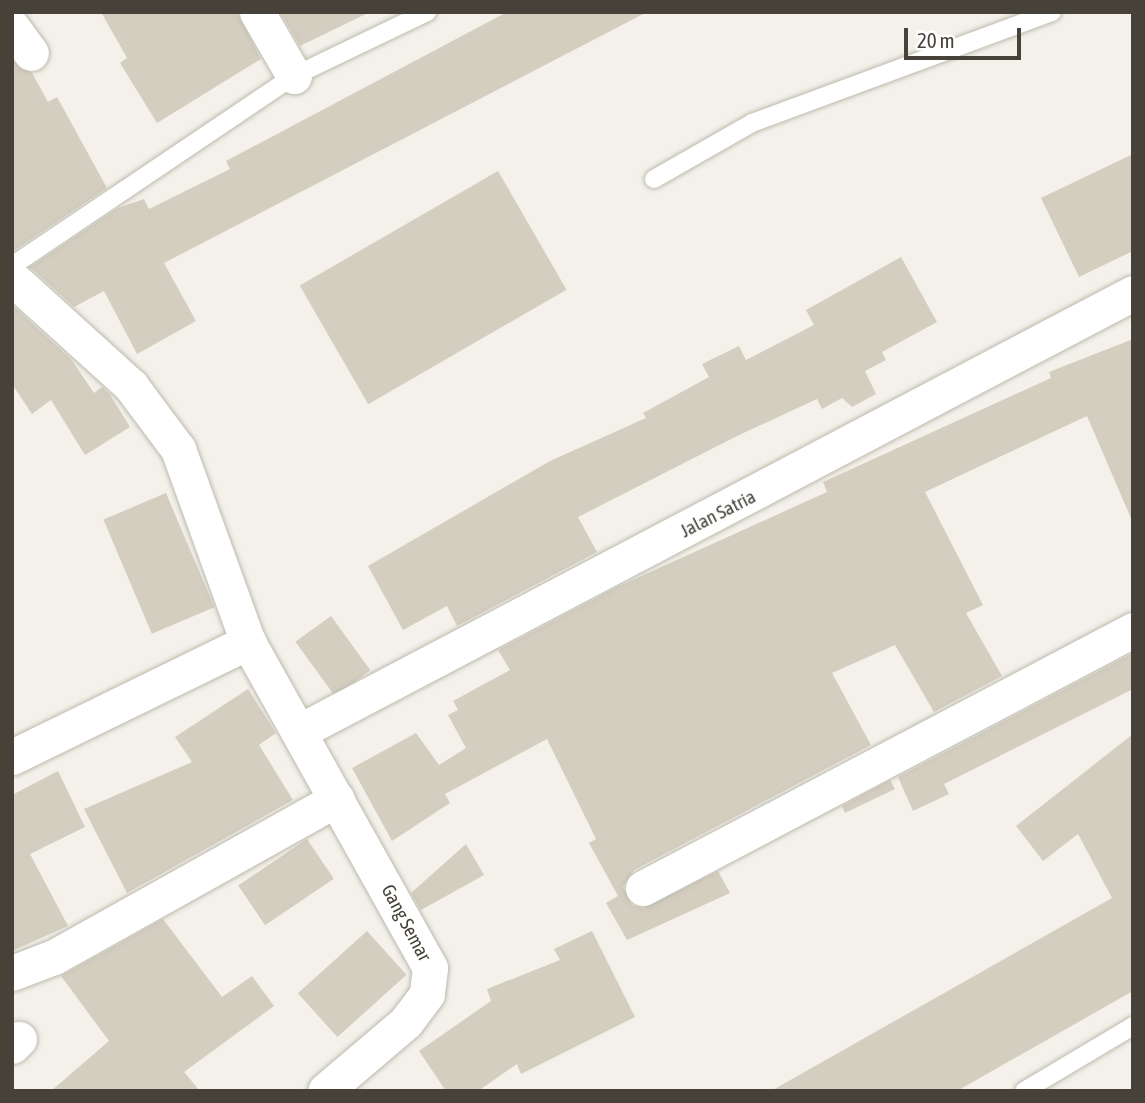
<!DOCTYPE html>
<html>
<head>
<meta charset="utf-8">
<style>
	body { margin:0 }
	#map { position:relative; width:1145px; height:1103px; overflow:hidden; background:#f3f1ea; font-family:"Asap Condensed",sans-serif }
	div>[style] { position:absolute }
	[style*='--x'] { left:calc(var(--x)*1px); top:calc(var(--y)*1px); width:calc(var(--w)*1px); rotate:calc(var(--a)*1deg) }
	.building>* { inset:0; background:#d3cec0; transform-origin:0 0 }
	.roads { filter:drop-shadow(0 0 2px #bdbaad) drop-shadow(0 0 2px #bdbaad) }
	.service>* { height:18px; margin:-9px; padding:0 9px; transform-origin:9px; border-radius:9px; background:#fff }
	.minor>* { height:35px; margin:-17.5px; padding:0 17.5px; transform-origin:17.5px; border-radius:17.5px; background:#fff }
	span { translate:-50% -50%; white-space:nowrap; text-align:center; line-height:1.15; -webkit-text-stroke:7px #fff; paint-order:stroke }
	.street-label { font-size:19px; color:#464239 }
	.frame { position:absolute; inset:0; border:14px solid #464239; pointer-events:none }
	.scale { position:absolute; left:904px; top:28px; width:117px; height:32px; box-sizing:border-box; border:4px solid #464239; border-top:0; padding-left:9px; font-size:21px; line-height:24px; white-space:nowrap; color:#464239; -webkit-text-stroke:5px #fff; paint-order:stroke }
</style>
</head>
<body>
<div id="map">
	<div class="building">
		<i style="clip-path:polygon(101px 12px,237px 12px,261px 59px,157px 123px,120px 63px,127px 58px)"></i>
		<i style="clip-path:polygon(280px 12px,370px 12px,300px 46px)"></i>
		<i style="clip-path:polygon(507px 12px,647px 12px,164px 263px,196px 321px,137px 354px,104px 291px,74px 307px,30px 267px,118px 208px,144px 199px,149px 209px,230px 169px,226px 161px)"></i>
		<i style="clip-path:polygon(12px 61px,32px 73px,48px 102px,57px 97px,107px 188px,12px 252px)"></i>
		<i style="clip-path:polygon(1133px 154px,1133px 251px,1079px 277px,1041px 198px)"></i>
		<i style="left:498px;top:171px;width:137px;height:229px;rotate:60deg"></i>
		<i style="clip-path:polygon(901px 257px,937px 322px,882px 352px,886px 360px,865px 371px,876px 394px,852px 407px,842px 398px,822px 409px,817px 399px,737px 436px,578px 517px,597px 552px,457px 626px,447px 606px,403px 630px,368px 566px,550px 461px,646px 418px,643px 413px,709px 377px,702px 364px,739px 346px,746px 360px,814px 325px,806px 310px)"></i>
		<i style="clip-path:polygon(12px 305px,71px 359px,94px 393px,102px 387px,109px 393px,130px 427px,85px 455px,51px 400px,32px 414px,12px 384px)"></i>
		<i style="clip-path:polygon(1133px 339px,1133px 523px,1087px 416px,925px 492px,983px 605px,966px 613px,1002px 676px,934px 712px,895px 645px,832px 673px,871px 745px,634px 870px,623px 887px,632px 905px,643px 908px,718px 871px,730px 893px,627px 940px,606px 903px,618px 896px,589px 843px,596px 839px,547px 739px,445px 794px,450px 803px,392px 841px,352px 768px,416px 733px,439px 765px,466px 748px,448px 715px,458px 710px,453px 701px,510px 670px,498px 650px,617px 587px,827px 492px,823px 482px,1051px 378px,1049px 372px)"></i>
		<i style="left:166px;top:493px;width:124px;height:68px;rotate:67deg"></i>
		<i style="left:331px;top:616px;width:67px;height:44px;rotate:54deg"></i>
		<i style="clip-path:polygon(1133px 653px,1133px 689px,944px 784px,949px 794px,913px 811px,898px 777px)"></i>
		<i style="clip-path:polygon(248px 689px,276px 733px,259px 745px,293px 800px,127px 893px,84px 809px,192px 762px,175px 737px)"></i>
		<i style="clip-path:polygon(1133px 734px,1133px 991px,957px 1091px,771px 1091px,1112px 898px,1078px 834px,1043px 861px,1016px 826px)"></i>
		<i style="clip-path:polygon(58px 771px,85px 827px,30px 854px,68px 926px,12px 951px,12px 795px)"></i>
		<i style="clip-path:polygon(890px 780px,895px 789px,845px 813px,842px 806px)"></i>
		<i style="left:307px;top:839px;width:48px;height:83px;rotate:56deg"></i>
		<i style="clip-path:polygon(466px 844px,484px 875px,421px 910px,411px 893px)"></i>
		<i style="clip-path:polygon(163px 919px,222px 997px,252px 976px,274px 1006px,184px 1072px,200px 1091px,51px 1091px,109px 1041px,61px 976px)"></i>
		<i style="left:367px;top:931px;width:59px;height:93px;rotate:48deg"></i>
		<i style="clip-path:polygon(592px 931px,635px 1017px,521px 1074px,517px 1064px,478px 1091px,446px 1091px,419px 1051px,491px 1001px,487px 989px,560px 960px,554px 949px)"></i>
	</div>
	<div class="roads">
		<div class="service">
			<i style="--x:654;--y:179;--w:113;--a:-29.7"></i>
			<i style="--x:752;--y:123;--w:320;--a:-20.3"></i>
			<i style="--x:12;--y:266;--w:340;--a:-34"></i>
			<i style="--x:294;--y:76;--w:148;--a:-25.7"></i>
			<i style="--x:1024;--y:1091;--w:127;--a:-30.8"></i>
		</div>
		<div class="minor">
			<i style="--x:257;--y:12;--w:74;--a:60"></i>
			<i style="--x:12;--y:27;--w:32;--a:54"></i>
			<i style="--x:12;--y:278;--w:161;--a:42.2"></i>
			<i style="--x:131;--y:386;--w:79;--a:53.3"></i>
			<i style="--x:178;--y:449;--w:205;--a:70.1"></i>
			<i style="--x:248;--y:642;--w:373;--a:60.8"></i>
			<i style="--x:430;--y:968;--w:26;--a:97"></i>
			<i style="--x:427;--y:994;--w:35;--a:127"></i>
			<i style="--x:406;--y:1022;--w:106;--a:139.6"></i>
			<i style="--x:302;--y:730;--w:939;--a:-27.74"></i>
			<i style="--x:12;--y:757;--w:263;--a:-26"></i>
			<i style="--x:643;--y:888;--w:554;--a:-27.77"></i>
			<i style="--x:12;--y:973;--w:45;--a:-20.9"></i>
			<i style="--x:54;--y:957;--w:324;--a:-29.2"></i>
			<i style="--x:12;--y:1046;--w:10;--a:-45"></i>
		</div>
	</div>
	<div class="street-label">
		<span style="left:718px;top:514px;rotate:-27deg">Jalan Satria</span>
		<span style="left:406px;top:923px;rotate:62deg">Gang Semar</span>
	</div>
	<div class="frame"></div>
	<div class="scale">20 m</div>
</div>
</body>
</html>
